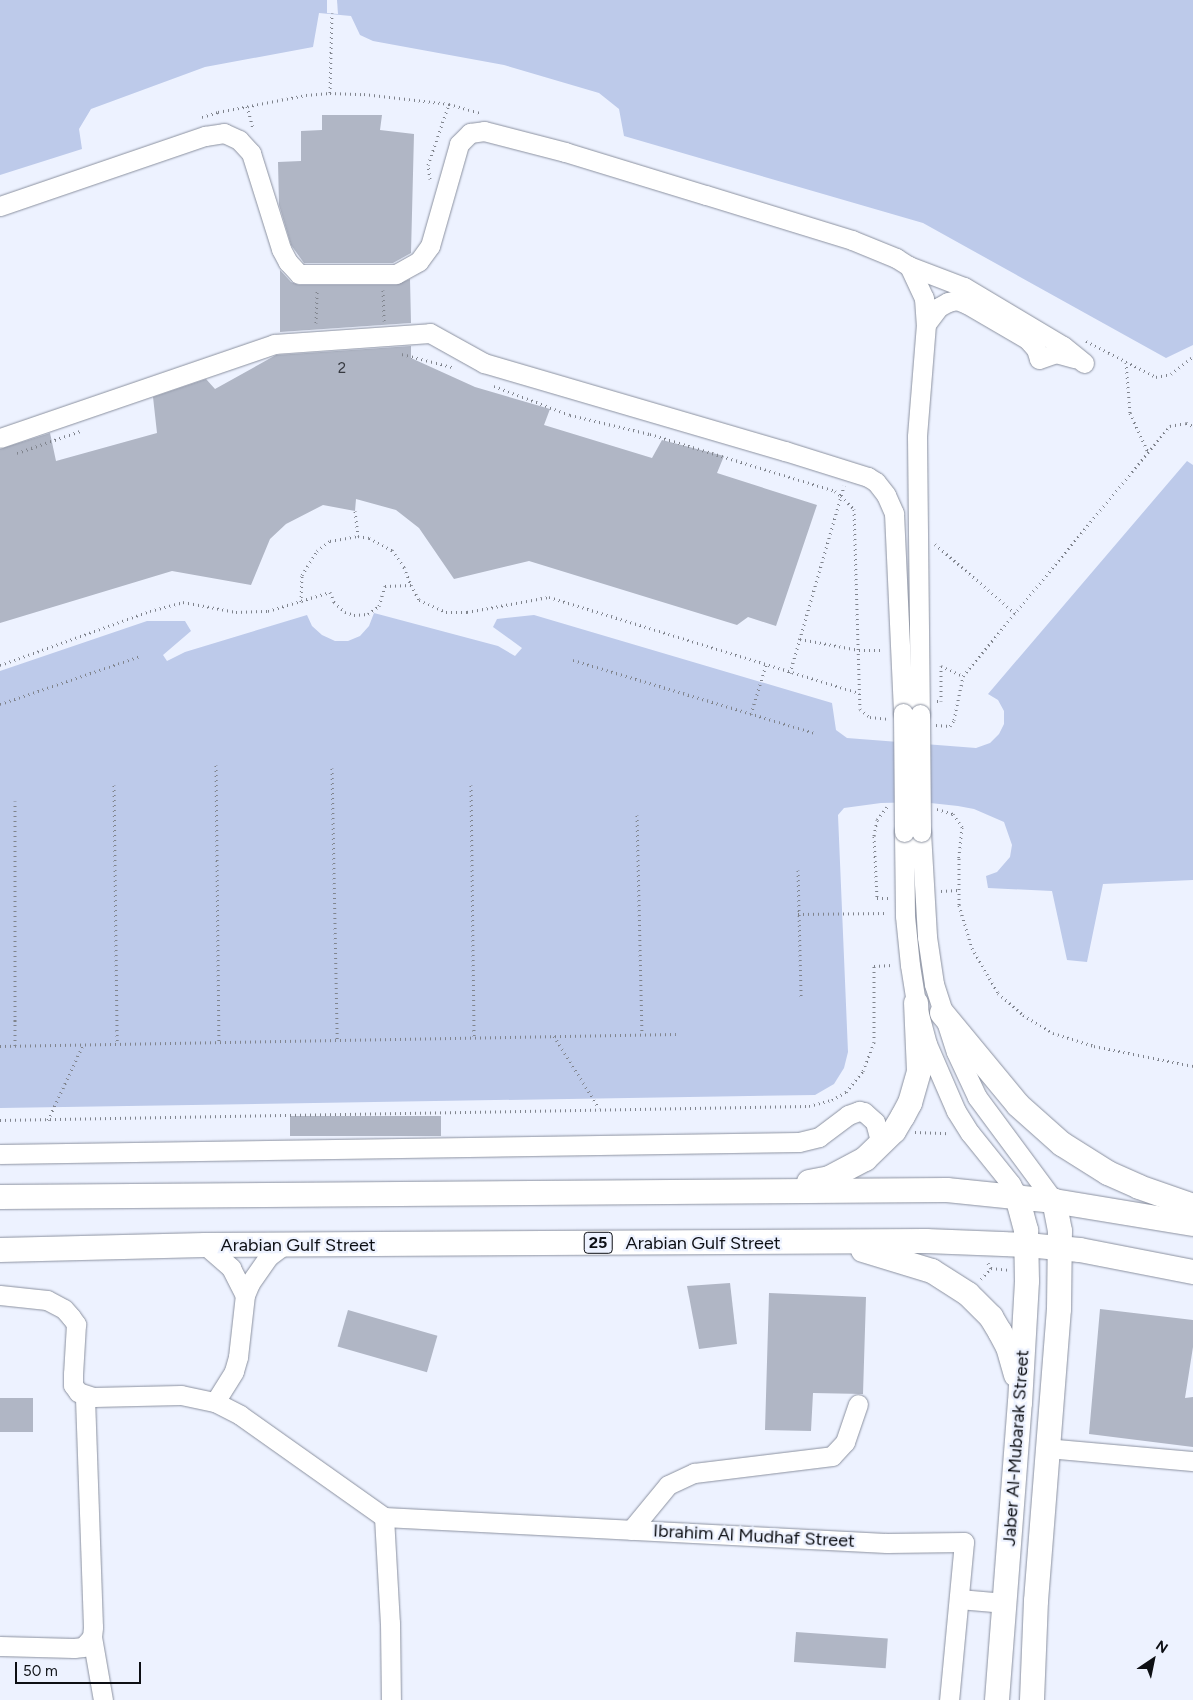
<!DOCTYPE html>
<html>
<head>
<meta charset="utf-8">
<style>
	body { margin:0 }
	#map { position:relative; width:1193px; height:1700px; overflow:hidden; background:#edf2ff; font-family:Figtree,sans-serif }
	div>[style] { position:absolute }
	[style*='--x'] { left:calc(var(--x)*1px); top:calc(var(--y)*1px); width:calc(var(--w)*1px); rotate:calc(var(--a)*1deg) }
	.water>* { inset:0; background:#bdcaea }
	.pier>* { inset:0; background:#edf2ff }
	.building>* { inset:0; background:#b0b6c5; transform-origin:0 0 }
	.path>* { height:3px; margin-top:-1.5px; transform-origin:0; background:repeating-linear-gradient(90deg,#80848d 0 1px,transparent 0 5px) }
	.roads { filter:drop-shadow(0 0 1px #8b91a0) drop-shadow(0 0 1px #8b91a0) }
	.minor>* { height:19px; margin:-9.5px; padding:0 9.5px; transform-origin:9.5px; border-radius:9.5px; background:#fff }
	.major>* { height:24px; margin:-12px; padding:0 12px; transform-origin:12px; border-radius:12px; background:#fff }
	.bridges { filter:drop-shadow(0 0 1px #8b91a0) drop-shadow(0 0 1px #8b91a0) }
	.minor-bridge>* { height:19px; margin:-9.5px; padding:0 9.5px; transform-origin:9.5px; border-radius:9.5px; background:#fff }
	span { translate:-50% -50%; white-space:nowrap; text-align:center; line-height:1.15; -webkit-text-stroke:4.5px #edf2ff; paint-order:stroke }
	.number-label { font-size:15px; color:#363940 }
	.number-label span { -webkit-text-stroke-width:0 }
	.shield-label span { padding:1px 4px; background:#edf2ff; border:1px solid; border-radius:4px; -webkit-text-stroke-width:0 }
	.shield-label { font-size:16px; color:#0d0f14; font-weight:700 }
	.street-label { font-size:18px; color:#0d0f14 }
	.north { position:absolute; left:1128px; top:1635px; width:50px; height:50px; -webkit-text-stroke:4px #edf2ff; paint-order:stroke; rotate:34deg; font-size:14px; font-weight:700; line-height:20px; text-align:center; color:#0d0f14 }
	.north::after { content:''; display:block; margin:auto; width:18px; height:22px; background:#0d0f14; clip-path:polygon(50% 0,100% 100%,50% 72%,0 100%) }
	.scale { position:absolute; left:15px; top:1662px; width:126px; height:22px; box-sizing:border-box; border:2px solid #0d0f14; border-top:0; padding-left:6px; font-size:15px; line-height:18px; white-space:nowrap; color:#0d0f14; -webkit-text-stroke:4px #edf2ff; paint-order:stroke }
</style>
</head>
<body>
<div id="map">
	<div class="water">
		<i style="clip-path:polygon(0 0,1193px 0,1193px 345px,1166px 358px,923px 223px,624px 136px,619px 109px,599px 93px,504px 65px,373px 41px,360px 35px,351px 16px,319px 13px,313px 47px,205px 67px,91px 109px,79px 129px,82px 149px,0 175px)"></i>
		<i style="clip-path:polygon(1187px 461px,1193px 465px,1193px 880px,1103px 884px,1087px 962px,1067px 960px,1052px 891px,988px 888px,986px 876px,997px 872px,1010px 857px,1012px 845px,1004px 822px,974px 809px,958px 806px,921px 802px,881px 803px,844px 808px,838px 815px,848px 1052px,844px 1068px,834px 1084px,815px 1095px,0 1108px,0 671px,147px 621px,185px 621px,191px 631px,163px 655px,167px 661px,185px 652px,307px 615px,312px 626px,322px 635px,335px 641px,348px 641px,360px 636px,369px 626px,374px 613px,498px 646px,515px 656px,522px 648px,493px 627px,497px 619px,534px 615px,832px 703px,836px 730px,847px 738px,976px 748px,990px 743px,999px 734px,1004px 724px,1004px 711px,998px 700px,988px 694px)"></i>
	</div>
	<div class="pier">
		<i style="clip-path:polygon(327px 0,337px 0,338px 14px,327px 13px)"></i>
	</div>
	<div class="building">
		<i style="clip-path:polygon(322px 115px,382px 115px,380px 130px,414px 134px,411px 253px,393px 263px,304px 263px,291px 245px,279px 205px,278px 162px,301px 161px,301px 131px,322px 130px)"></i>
		<i style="clip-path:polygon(280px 270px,291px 282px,299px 285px,396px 285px,410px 279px,411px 323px,280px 332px)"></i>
		<i style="clip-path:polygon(411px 346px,411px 358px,475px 387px,550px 409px,544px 425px,652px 458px,662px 440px,724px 456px,717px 473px,817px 505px,776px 626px,748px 617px,737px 625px,529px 561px,454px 579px,419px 528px,396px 510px,356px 499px,355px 511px,323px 505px,286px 524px,270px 539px,251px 585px,172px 571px,0 623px,0 449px,50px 433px,56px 461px,157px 433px,153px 397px,206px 379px,215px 389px,276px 355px)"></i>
		<i style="left:441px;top:1116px;width:20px;height:151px;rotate:90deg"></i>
		<i style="clip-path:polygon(730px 1283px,737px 1344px,699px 1349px,687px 1286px)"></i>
		<i style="clip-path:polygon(769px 1293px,866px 1297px,863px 1394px,813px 1393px,811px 1431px,765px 1430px)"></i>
		<i style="clip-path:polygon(1100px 1309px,1193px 1320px,1193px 1347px,1185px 1398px,1193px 1397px,1193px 1447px,1089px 1434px)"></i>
		<i style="left:348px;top:1310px;width:93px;height:38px;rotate:16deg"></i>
		<i style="left:0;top:1398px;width:33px;height:34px"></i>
		<i style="left:796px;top:1632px;width:92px;height:30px;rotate:4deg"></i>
	</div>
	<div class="path">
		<i style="--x:330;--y:93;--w:80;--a:-88.6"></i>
		<i style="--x:247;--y:106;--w:23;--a:75"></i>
		<i style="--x:202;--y:117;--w:17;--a:-17"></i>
		<i style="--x:218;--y:112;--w:90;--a:-10.9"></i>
		<i style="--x:306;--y:95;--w:24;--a:-5"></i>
		<i style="--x:330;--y:93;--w:34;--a:2"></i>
		<i style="--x:364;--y:94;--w:86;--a:6.7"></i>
		<i style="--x:449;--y:104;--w:33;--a:16"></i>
		<i style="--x:430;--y:179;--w:14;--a:-98"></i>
		<i style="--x:428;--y:165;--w:65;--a:-71"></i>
		<i style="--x:383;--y:290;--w:31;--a:88"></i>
		<i style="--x:316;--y:323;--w:33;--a:-88"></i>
		<i style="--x:1086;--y:341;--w:79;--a:27.2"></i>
		<i style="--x:1156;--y:377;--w:15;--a:-11"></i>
		<i style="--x:1171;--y:374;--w:28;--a:-38"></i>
		<i style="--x:402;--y:354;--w:52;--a:14.6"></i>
		<i style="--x:1126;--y:362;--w:51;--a:85.5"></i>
		<i style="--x:1130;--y:413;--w:43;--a:65.2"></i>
		<i style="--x:494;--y:386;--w:81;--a:20.9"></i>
		<i style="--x:570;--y:415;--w:82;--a:13.4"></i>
		<i style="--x:650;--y:434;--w:194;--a:17.1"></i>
		<i style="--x:835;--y:491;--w:8;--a:40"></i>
		<i style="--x:841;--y:496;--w:18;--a:45"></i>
		<i style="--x:854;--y:509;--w:200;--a:88.3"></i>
		<i style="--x:860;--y:709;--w:13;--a:39"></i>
		<i style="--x:870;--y:717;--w:18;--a:6"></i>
		<i style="--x:17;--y:453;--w:67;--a:-19.2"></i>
		<i style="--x:355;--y:511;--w:25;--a:83"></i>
		<i style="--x:358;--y:536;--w:11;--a:10"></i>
		<i style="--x:369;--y:538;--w:26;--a:28"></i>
		<i style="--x:392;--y:550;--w:21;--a:55"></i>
		<i style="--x:404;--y:567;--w:19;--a:69"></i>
		<i style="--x:935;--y:544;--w:107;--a:40.8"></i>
		<i style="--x:301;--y:602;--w:27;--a:-88"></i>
		<i style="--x:302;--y:575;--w:28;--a:-58"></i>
		<i style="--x:317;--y:551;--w:16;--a:-38"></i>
		<i style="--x:330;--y:541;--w:28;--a:-10"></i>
		<i style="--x:800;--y:639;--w:60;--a:10.6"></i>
		<i style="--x:859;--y:650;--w:24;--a:0"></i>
		<i style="--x:573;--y:660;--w:253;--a:16.8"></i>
		<i style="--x:0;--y:665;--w:159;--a:-19.8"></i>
		<i style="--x:150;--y:611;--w:34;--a:-15"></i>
		<i style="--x:183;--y:602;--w:54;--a:10.7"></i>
		<i style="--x:236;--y:612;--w:32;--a:-2"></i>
		<i style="--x:268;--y:611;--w:65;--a:-17"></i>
		<i style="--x:330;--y:592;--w:11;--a:68"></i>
		<i style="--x:334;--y:602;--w:15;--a:42"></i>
		<i style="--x:345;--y:612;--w:9;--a:18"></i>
		<i style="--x:354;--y:615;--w:14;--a:-4"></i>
		<i style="--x:368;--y:614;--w:14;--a:-36"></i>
		<i style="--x:379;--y:606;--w:21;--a:-73"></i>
		<i style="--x:385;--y:586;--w:26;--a:-2"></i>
		<i style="--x:411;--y:585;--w:17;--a:62"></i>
		<i style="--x:419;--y:600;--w:30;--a:24"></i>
		<i style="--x:446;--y:612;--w:21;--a:0"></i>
		<i style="--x:467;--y:612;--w:83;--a:-10.4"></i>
		<i style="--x:549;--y:597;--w:325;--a:17.2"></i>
		<i style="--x:790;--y:673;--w:195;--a:-73.9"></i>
		<i style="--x:937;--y:701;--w:4;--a:0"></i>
		<i style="--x:941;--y:701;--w:35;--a:-90"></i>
		<i style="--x:941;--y:666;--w:24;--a:24"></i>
		<i style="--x:963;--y:676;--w:325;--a:-50.4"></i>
		<i style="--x:1170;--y:426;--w:16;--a:-11"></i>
		<i style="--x:1186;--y:423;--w:8;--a:23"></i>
		<i style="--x:0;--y:704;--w:148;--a:-18.9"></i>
		<i style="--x:751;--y:714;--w:51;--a:-73"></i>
		<i style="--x:936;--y:725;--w:14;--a:4"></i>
		<i style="--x:950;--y:726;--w:7;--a:-56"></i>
		<i style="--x:954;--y:720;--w:45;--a:-78.4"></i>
		<i style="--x:216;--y:765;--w:277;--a:89.4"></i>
		<i style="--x:332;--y:768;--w:272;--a:88.9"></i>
		<i style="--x:114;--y:785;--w:259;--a:89.3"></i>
		<i style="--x:471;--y:785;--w:252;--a:89.3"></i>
		<i style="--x:887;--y:807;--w:16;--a:128"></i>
		<i style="--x:877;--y:820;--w:16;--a:101"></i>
		<i style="--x:874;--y:836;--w:62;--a:87.2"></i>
		<i style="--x:877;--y:898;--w:12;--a:0"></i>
		<i style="--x:937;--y:809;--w:17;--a:17"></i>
		<i style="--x:953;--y:814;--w:16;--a:55"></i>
		<i style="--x:962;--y:827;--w:31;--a:96"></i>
		<i style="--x:959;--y:858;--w:47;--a:90"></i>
		<i style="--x:959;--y:905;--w:45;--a:73.2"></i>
		<i style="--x:972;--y:948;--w:52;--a:60"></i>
		<i style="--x:998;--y:993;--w:33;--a:41"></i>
		<i style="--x:1023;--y:1015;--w:35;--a:31"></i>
		<i style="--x:1053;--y:1033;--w:43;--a:17.6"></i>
		<i style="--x:1094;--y:1046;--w:101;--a:11.4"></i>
		<i style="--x:637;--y:815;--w:219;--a:88.7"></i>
		<i style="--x:798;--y:870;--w:127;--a:88.6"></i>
		<i style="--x:941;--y:891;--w:17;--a:-3"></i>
		<i style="--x:798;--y:914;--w:90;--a:-0.6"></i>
		<i style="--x:554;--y:1036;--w:85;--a:58"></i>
		<i style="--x:0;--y:1046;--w:676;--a:-1.02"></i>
		<i style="--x:15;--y:1046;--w:245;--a:-90"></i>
		<i style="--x:0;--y:1120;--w:809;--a:-0.99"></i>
		<i style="--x:809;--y:1106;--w:24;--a:-15"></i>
		<i style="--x:832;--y:1100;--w:16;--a:-30"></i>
		<i style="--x:846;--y:1092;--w:27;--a:-51"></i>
		<i style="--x:863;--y:1071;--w:31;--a:-69"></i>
		<i style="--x:874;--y:1042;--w:76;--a:-90"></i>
		<i style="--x:874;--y:966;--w:18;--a:-3"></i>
		<i style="--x:48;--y:1120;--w:83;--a:-65"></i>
		<i style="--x:915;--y:1132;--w:34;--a:2"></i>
		<i style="--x:988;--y:1263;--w:6;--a:59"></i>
		<i style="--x:991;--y:1268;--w:18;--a:6"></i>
		<i style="--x:981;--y:1279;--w:15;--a:-48"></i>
	</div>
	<div class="roads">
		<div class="minor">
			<i style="--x:0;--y:206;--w:217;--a:-18.9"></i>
			<i style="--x:205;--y:136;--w:19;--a:-9"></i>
			<i style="--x:224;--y:133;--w:17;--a:25"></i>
			<i style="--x:239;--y:140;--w:18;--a:47"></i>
			<i style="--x:251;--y:153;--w:101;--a:72.6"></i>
			<i style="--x:281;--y:249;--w:15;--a:62"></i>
			<i style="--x:288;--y:262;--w:16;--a:47"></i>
			<i style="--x:299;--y:274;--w:97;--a:0"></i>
			<i style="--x:396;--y:274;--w:26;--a:-29"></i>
			<i style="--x:419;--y:261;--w:19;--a:-54"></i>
			<i style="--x:430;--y:246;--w:106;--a:-74.1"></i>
			<i style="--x:459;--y:144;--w:16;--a:-45"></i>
			<i style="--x:470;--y:133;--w:14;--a:-8"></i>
			<i style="--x:484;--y:131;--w:84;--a:14.5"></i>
			<i style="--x:565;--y:152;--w:147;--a:17"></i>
			<i style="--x:706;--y:195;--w:153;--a:17.1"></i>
			<i style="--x:852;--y:240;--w:48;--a:22.2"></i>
			<i style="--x:896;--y:258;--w:15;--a:32"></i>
			<i style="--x:909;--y:266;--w:35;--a:65"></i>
			<i style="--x:924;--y:298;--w:26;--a:86"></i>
			<i style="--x:926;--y:324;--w:113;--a:94.6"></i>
			<i style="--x:917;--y:437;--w:277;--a:89.4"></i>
			<i style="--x:909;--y:266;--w:59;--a:20.9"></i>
			<i style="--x:964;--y:287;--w:115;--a:30.8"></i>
			<i style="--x:1063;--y:346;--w:27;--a:39"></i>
			<i style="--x:926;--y:324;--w:21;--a:-53"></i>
			<i style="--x:939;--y:307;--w:10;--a:-29"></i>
			<i style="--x:948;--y:302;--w:9;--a:-13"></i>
			<i style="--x:957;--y:300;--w:11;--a:22"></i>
			<i style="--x:967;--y:304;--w:69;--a:30.3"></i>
			<i style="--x:1027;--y:339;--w:13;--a:48"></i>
			<i style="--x:1036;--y:349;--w:10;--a:73"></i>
			<i style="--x:1039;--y:359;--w:18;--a:-19"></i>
			<i style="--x:1056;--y:353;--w:19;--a:16"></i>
			<i style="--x:0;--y:438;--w:290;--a:-18.9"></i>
			<i style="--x:274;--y:344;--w:156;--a:-4"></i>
			<i style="--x:430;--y:333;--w:62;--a:29.1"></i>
			<i style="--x:484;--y:363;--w:314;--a:16.3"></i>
			<i style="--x:785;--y:451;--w:87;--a:17.4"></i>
			<i style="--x:868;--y:477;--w:9;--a:32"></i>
			<i style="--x:876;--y:482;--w:16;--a:52"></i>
			<i style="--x:886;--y:495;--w:20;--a:66"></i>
			<i style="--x:894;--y:513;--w:200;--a:87.4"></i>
			<i style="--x:904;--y:832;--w:84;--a:89.3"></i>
			<i style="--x:905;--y:916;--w:49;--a:84.2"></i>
			<i style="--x:910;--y:965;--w:38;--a:81"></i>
			<i style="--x:916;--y:1003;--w:42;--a:75"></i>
			<i style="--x:927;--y:1044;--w:73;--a:66.6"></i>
			<i style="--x:956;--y:1111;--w:26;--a:58"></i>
			<i style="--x:970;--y:1133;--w:65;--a:51.2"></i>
			<i style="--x:1011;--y:1184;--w:13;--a:63"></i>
			<i style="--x:921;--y:832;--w:105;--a:86.7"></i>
			<i style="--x:927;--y:937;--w:48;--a:81.5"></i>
			<i style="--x:934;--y:984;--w:71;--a:72.1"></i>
			<i style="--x:956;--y:1052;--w:50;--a:65"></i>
			<i style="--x:977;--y:1097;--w:129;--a:53.5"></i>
			<i style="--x:0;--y:1154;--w:799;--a:-0.86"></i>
			<i style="--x:799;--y:1142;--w:21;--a:-14"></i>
			<i style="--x:819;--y:1137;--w:36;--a:-37"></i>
			<i style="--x:848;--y:1115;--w:12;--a:-20"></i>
			<i style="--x:859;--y:1111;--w:5;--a:11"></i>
			<i style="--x:864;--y:1112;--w:15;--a:42"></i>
			<i style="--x:875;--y:1122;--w:16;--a:75"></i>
			<i style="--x:879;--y:1137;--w:10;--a:96"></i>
			<i style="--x:205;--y:1245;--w:35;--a:41"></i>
			<i style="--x:231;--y:1268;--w:30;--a:63"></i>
			<i style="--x:0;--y:1295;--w:47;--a:6.1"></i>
			<i style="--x:47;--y:1300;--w:19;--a:28"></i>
			<i style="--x:64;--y:1309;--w:11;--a:49"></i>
			<i style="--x:71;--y:1317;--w:9;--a:54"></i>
			<i style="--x:76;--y:1324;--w:50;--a:93.4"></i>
			<i style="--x:73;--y:1374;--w:11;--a:90"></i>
			<i style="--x:73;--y:1385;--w:9;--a:54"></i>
			<i style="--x:78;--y:1392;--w:16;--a:18"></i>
			<i style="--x:93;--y:1397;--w:88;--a:-1.3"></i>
			<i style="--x:181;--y:1395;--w:35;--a:12"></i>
			<i style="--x:215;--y:1402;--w:28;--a:27"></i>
			<i style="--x:240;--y:1415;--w:176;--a:35.3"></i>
			<i style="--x:384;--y:1517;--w:106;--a:86.8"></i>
			<i style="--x:390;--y:1623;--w:77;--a:89.3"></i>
			<i style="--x:215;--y:1402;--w:36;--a:-58"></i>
			<i style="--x:234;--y:1371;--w:15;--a:-74"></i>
			<i style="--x:238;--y:1357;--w:62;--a:-83.6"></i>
			<i style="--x:245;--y:1295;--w:13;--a:-67"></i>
			<i style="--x:250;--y:1283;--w:32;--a:-55"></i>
			<i style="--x:268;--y:1257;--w:20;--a:-37"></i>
			<i style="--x:1046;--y:1448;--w:148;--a:5.1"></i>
			<i style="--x:384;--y:1517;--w:504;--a:2.96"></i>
			<i style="--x:887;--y:1543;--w:77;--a:-0.7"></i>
			<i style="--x:964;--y:1542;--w:159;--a:95.4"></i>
			<i style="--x:631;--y:1530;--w:58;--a:-50.6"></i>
			<i style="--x:668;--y:1485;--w:29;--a:-25"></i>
			<i style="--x:694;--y:1473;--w:139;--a:-7"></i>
			<i style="--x:832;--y:1456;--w:19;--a:-47"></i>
			<i style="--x:845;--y:1442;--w:40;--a:-71.1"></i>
			<i style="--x:959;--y:1599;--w:46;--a:5"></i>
			<i style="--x:92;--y:1637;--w:64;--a:80.1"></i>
			<i style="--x:0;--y:1646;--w:74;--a:1.5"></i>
			<i style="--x:74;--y:1648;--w:9;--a:-6"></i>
			<i style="--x:83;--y:1647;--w:13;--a:-48"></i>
			<i style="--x:92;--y:1637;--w:10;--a:-84"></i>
			<i style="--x:93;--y:1627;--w:231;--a:-92"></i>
		</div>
		<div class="major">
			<i style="--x:942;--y:1013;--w:119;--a:50.4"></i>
			<i style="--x:1018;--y:1105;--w:59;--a:41.6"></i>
			<i style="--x:1062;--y:1144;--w:54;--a:32.2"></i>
			<i style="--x:1108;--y:1173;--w:34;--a:24"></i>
			<i style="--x:1139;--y:1187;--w:57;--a:19.4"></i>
			<i style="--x:809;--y:1182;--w:20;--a:-11"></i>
			<i style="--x:829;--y:1178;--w:41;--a:-27.8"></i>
			<i style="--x:865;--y:1159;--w:40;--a:-44"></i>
			<i style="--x:894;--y:1131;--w:17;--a:-59"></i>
			<i style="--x:903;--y:1116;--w:15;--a:-62"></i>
			<i style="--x:910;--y:1103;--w:33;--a:-74"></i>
			<i style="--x:919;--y:1071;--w:68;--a:-92.5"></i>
			<i style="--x:0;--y:1197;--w:947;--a:-0.42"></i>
			<i style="--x:947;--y:1190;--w:108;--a:5.9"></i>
			<i style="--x:1054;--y:1201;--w:141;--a:9.4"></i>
			<i style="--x:0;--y:1250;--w:205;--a:-1.4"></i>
			<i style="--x:205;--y:1245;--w:721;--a:-0.32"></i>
			<i style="--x:926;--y:1241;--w:101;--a:2.3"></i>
			<i style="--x:1027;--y:1245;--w:53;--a:5.4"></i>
			<i style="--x:1080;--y:1250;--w:115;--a:11"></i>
			<i style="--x:863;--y:1250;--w:72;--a:16.9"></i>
			<i style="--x:932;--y:1271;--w:43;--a:32.6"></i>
			<i style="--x:968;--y:1294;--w:33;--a:45"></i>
			<i style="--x:991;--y:1317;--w:17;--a:59"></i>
			<i style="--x:1000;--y:1332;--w:17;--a:62"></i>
			<i style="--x:1008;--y:1347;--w:29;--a:74"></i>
			<i style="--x:997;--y:1700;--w:298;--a:-85.6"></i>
			<i style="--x:1020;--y:1403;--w:122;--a:-86.7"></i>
			<i style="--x:1027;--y:1281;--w:51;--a:-91.1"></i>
			<i style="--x:1026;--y:1230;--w:35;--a:-105"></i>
			<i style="--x:1032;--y:1700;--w:99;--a:-87.7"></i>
			<i style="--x:1036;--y:1601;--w:293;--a:-85.5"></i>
			<i style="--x:1059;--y:1309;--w:78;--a:-89.3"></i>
			<i style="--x:1060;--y:1231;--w:31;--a:-101"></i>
		</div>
	</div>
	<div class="bridges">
		<div class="minor-bridge">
			<i style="--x:903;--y:713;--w:119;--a:89.5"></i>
			<i style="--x:920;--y:714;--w:118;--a:89.5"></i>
		</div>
	</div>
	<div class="number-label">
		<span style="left:342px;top:369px">2</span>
	</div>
	<div class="shield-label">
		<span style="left:598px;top:1243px">25</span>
	</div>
	<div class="street-label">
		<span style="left:703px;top:1243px">Arabian Gulf Street</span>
		<span style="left:298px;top:1245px">Arabian Gulf Street</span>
		<span style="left:1016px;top:1448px;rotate:-86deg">Jaber Al-Mubarak Street</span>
		<span style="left:754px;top:1536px;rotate:3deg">Ibrahim Al Mudhaf Street</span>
	</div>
	<div class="north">N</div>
	<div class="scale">50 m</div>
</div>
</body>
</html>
